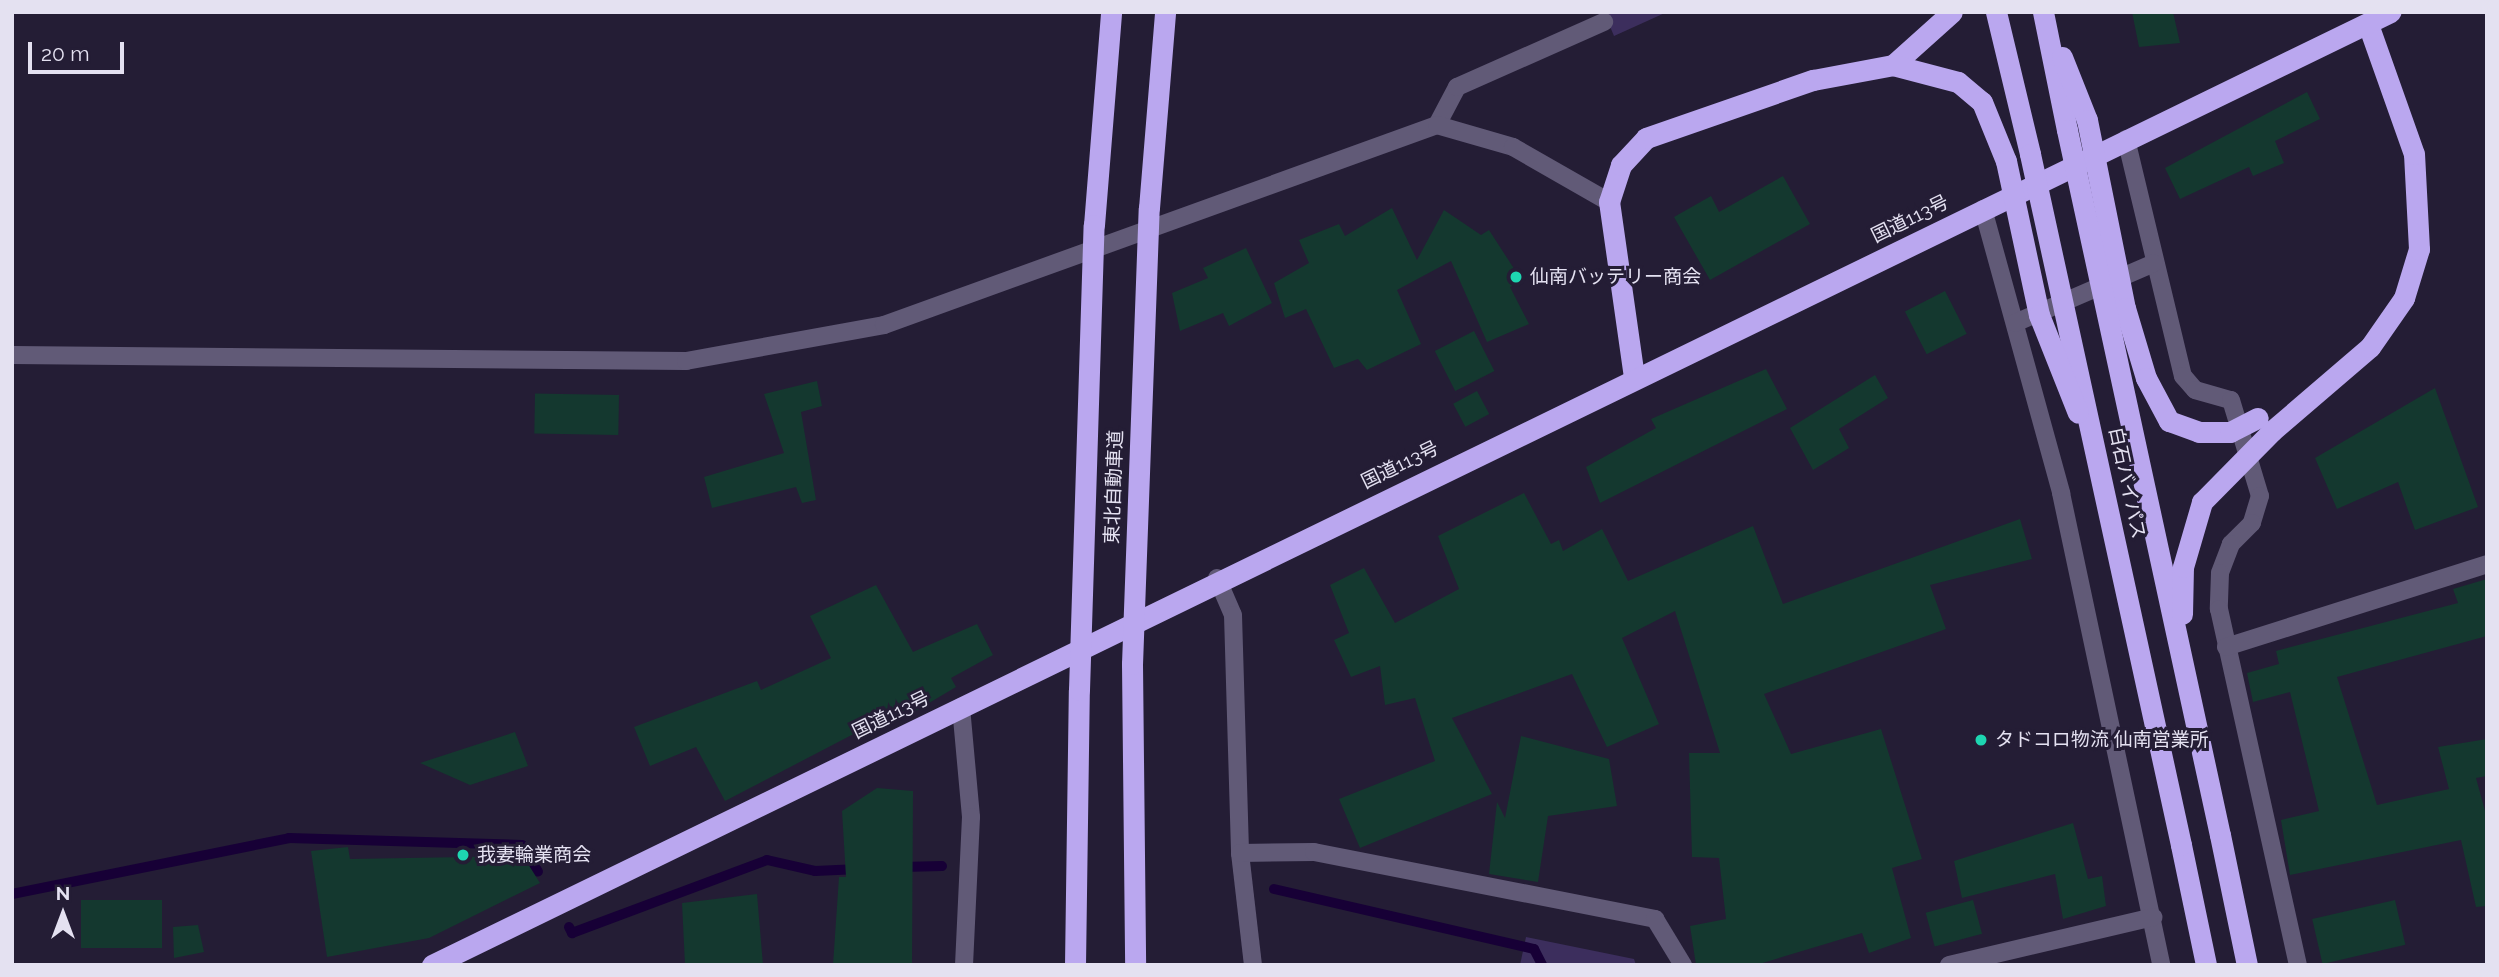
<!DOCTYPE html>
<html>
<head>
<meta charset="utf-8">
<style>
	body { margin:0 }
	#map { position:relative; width:2499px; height:977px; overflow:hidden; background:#241d35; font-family:Raleway,"Noto Sans JP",sans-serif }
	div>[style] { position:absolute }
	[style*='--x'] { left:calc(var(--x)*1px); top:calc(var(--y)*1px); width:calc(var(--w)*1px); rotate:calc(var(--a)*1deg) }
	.green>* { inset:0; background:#3c2e5d }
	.stream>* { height:10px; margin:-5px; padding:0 5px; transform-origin:5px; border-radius:5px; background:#170036 }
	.building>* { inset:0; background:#14382f; transform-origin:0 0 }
	.minor>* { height:18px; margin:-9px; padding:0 9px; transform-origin:9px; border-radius:9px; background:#615a77 }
	.highway>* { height:21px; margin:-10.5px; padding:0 10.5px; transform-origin:10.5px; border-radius:10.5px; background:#baa7ef }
	.highway-bridge>* { height:21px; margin:-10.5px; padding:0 10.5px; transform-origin:10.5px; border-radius:10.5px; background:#baa7ef }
	.dots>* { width:19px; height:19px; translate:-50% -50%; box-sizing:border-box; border:4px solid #241d35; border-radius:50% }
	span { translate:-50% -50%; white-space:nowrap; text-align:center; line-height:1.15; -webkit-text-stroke:6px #241d35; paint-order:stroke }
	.street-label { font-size:19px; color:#e4e1f1 }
	.poi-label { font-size:19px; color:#e4e1f1 }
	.left { translate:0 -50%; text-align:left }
	.frame { position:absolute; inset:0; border:14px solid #e4e1f1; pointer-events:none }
	.north { position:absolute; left:28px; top:879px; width:70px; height:70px; -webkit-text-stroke:5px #241d35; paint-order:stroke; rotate:0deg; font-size:19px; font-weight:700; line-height:28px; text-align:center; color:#e4e1f1 }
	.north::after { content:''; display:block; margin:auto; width:24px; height:32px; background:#e4e1f1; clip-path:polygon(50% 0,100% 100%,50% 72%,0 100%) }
	.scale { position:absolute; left:28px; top:42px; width:96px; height:32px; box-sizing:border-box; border:4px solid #e4e1f1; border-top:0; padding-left:9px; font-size:21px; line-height:24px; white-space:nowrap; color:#e4e1f1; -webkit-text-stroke:5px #241d35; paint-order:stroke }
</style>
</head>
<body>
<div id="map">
	<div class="green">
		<i style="clip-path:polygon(1604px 12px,1667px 12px,1614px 36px)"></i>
		<i style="clip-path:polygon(1526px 937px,1634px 959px,1636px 965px,1520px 965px)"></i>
	</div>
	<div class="stream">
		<i style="--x:902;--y:867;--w:40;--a:-1.4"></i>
		<i style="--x:1274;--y:889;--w:267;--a:13"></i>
		<i style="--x:1534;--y:949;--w:18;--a:63"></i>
		<i style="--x:12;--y:894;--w:283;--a:-11.4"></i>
		<i style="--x:289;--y:838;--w:233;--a:1.7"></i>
		<i style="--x:522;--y:845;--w:31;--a:59"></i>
		<i style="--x:569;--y:927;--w:7;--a:63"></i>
		<i style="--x:572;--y:933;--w:208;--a:-20.5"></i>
		<i style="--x:767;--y:860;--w:49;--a:12.9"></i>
		<i style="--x:815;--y:871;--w:44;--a:-2.6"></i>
	</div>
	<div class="building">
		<i style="clip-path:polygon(2132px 12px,2173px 12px,2180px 43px,2139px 47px)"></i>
		<i style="clip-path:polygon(2307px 92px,2320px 119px,2275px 141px,2284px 163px,2253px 176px,2249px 167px,2180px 199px,2165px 168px)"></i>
		<i style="clip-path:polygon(1783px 176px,1810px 224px,1710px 280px,1674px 217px,1711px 196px,1719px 212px)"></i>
		<i style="clip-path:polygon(1392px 208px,1417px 260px,1444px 210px,1481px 235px,1489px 230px,1522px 281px,1510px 287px,1529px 324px,1487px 342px,1451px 261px,1397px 290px,1421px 344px,1367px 370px,1358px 359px,1334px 368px,1306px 309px,1285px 318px,1274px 283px,1309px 263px,1299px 240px,1339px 224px,1345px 236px)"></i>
		<i style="clip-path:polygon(1246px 248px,1272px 303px,1229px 326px,1223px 313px,1180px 331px,1172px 293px,1208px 278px,1203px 268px)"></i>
		<i style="left:1945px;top:291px;width:48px;height:45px;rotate:63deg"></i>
		<i style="left:1474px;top:331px;width:45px;height:44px;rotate:63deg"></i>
		<i style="clip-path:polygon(1766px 369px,1787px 409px,1600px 503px,1586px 467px,1656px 428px,1651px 419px)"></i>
		<i style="clip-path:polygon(1875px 375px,1888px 398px,1839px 429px,1849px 448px,1813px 470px,1790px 428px)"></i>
		<i style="clip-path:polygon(817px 381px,822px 406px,801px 412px,816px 500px,802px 503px,796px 487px,712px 508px,704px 477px,784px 453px,764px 394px)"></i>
		<i style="clip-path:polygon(2435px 388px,2478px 507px,2415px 530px,2398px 482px,2337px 509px,2315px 458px)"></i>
		<i style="left:1477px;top:391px;width:26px;height:27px;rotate:62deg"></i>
		<i style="left:619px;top:395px;width:40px;height:84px;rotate:91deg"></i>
		<i style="clip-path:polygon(1524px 493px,1551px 544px,1559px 540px,1563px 551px,1602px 529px,1628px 581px,1753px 526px,1783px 604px,2020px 519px,2032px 559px,1930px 585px,1946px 629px,1764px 694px,1791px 754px,1881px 729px,1922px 859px,1892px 868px,1911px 938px,1869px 953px,1862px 933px,1756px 965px,1696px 965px,1690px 926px,1726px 919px,1719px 858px,1692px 857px,1689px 753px,1720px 753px,1675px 611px,1622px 638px,1659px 724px,1607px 747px,1572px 674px,1452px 718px,1492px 794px,1360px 848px,1339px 799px,1435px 761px,1415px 698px,1385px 705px,1380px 666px,1351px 677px,1334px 640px,1349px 633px,1330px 585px,1364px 568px,1395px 623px,1459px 589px,1438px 536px)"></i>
		<i style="clip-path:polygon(2487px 579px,2487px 636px,2337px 677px,2377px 805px,2449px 789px,2438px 747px,2487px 739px,2487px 776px,2476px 778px,2487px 818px,2487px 906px,2476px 907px,2461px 840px,2290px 875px,2281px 820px,2319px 811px,2290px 692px,2253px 702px,2247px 673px,2279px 664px,2276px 651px,2458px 603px,2453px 589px)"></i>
		<i style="clip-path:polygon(876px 585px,913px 652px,977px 624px,993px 655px,951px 678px,956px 687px,897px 722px,892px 714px,725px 801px,696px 747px,650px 766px,634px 727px,757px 681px,761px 690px,831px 658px,810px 616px)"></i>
		<i style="clip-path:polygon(515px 732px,528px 766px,470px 785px,420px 763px)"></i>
		<i style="clip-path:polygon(1521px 736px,1609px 759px,1617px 806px,1548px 816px,1538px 882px,1489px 874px,1497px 802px,1505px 818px)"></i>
		<i style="clip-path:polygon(877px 788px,913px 791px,912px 965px,833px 965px,839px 877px,846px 877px,842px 811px)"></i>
		<i style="clip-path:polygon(2073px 823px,2088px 879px,2102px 876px,2106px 906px,2063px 919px,2055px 874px,1962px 898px,1954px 861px)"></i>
		<i style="clip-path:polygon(348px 847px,350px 859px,523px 856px,540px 883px,429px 938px,327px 957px,311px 851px)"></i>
		<i style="clip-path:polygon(757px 894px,763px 965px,685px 965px,682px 903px)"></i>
		<i style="left:162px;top:900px;width:48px;height:81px;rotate:90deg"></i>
		<i style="left:1973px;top:900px;width:35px;height:49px;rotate:75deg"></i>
		<i style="left:2395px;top:900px;width:46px;height:85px;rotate:77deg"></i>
		<i style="clip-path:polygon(198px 925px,204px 952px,174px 958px,173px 927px)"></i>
	</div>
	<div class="minor">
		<i style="--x:1437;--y:125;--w:43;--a:-62.2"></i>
		<i style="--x:1457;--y:87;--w:161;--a:-23.9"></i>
		<i style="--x:2126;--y:139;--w:244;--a:76.5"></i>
		<i style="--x:2183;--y:376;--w:18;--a:49"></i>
		<i style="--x:2195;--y:390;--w:37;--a:16"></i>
		<i style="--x:2231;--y:400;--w:100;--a:73.2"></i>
		<i style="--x:2260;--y:496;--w:28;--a:107"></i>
		<i style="--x:2252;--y:523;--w:30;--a:135"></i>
		<i style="--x:2231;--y:544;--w:31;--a:111"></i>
		<i style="--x:2220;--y:573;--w:36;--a:92"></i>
		<i style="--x:2219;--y:609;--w:365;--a:77.5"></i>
		<i style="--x:1983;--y:209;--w:295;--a:74.6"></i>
		<i style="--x:2061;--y:493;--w:482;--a:78"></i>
		<i style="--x:2015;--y:323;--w:151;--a:-23.3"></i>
		<i style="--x:12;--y:355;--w:674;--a:0.51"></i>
		<i style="--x:686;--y:361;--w:201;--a:-10.3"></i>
		<i style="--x:884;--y:325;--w:588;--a:-19.88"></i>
		<i style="--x:1437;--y:125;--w:79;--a:16.1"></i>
		<i style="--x:1513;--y:147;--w:111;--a:29.8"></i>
		<i style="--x:1217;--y:578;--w:40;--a:66.6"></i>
		<i style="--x:1233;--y:615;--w:238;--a:88.3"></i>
		<i style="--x:1240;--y:853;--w:113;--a:83.4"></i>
		<i style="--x:2226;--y:647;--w:274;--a:-17.6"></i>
		<i style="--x:961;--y:707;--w:110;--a:84.8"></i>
		<i style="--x:971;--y:817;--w:148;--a:92.7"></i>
		<i style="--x:1240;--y:853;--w:74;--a:-0.8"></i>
		<i style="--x:1314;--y:852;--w:348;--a:11.1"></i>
		<i style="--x:1655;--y:919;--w:54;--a:58.7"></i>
		<i style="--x:1949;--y:965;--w:210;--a:-13.2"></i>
	</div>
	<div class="highway">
		<i style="--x:1996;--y:12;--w:146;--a:76.5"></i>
		<i style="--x:2043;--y:12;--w:120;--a:78.5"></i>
		<i style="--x:2062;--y:57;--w:68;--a:68.4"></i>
		<i style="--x:1893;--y:65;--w:79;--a:-41.9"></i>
		<i style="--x:1149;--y:208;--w:197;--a:-85.3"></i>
		<i style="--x:1094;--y:225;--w:214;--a:-85.4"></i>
		<i style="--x:1634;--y:377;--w:177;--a:-98.1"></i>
		<i style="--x:1609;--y:202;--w:39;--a:-72"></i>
		<i style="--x:1621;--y:165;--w:37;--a:-47"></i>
		<i style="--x:1646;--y:138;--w:177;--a:-19.2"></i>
		<i style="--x:1813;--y:80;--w:81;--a:-10.6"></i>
		<i style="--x:1893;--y:65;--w:67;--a:14.7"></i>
		<i style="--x:1958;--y:82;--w:31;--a:40"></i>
		<i style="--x:1982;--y:102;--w:64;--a:67.9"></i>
		<i style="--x:2272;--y:431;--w:129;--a:-40.6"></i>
		<i style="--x:2370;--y:347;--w:60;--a:-55.2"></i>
		<i style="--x:2404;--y:298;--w:51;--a:-73"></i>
		<i style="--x:2419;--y:249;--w:95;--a:-93"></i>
		<i style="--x:2414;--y:154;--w:138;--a:-109.5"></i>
		<i style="--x:1132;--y:664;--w:301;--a:89.4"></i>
		<i style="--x:2220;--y:835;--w:133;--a:78.3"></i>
		<i style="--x:2181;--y:845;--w:123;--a:78.2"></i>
		<i style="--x:432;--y:965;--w:2178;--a:-25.95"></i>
		<i style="--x:1075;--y:965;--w:275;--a:-89.2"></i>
	</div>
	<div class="highway-bridge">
		<i style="--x:2087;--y:120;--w:192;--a:78.6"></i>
		<i style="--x:2125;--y:308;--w:73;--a:73.3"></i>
		<i style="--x:2146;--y:378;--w:49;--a:61.9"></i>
		<i style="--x:2169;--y:421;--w:32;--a:20"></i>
		<i style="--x:2199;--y:432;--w:31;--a:0"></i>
		<i style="--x:2230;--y:432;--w:31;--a:-27"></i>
		<i style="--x:2067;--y:130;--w:721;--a:77.76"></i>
		<i style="--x:2030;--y:154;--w:707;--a:77.67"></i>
		<i style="--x:2006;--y:161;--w:157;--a:77.9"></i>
		<i style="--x:2039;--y:315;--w:105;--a:68.3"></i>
		<i style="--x:2182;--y:614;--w:47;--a:-88.8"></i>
		<i style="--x:2183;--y:567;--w:68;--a:-73.7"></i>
		<i style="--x:2202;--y:502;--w:100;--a:-45.4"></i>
		<i style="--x:1132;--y:664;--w:456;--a:-87.9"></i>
		<i style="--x:1079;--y:690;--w:465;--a:-88.2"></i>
	</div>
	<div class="dots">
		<i style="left:1516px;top:277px;background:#1ed5b1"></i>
		<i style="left:1981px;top:740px;background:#1ed5b1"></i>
		<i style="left:463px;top:855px;background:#1ed5b1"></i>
	</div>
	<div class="street-label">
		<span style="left:1910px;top:219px;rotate:-26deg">国道113号</span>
		<span style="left:1400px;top:465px;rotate:-26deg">国道113号</span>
		<span style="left:2127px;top:483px;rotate:78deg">白石バイパス</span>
		<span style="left:1114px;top:487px;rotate:-88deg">東北自動車道</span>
		<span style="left:891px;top:715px;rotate:-26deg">国道113号</span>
	</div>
	<div class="poi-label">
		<span class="left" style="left:1530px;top:277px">仙南バッテリー商会</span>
		<span class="left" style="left:1995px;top:740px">タドコロ物流 仙南営業所</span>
		<span class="left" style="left:477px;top:855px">我妻輪業商会</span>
	</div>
	<div class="frame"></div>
	<div class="north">N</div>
	<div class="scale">20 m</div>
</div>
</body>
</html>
